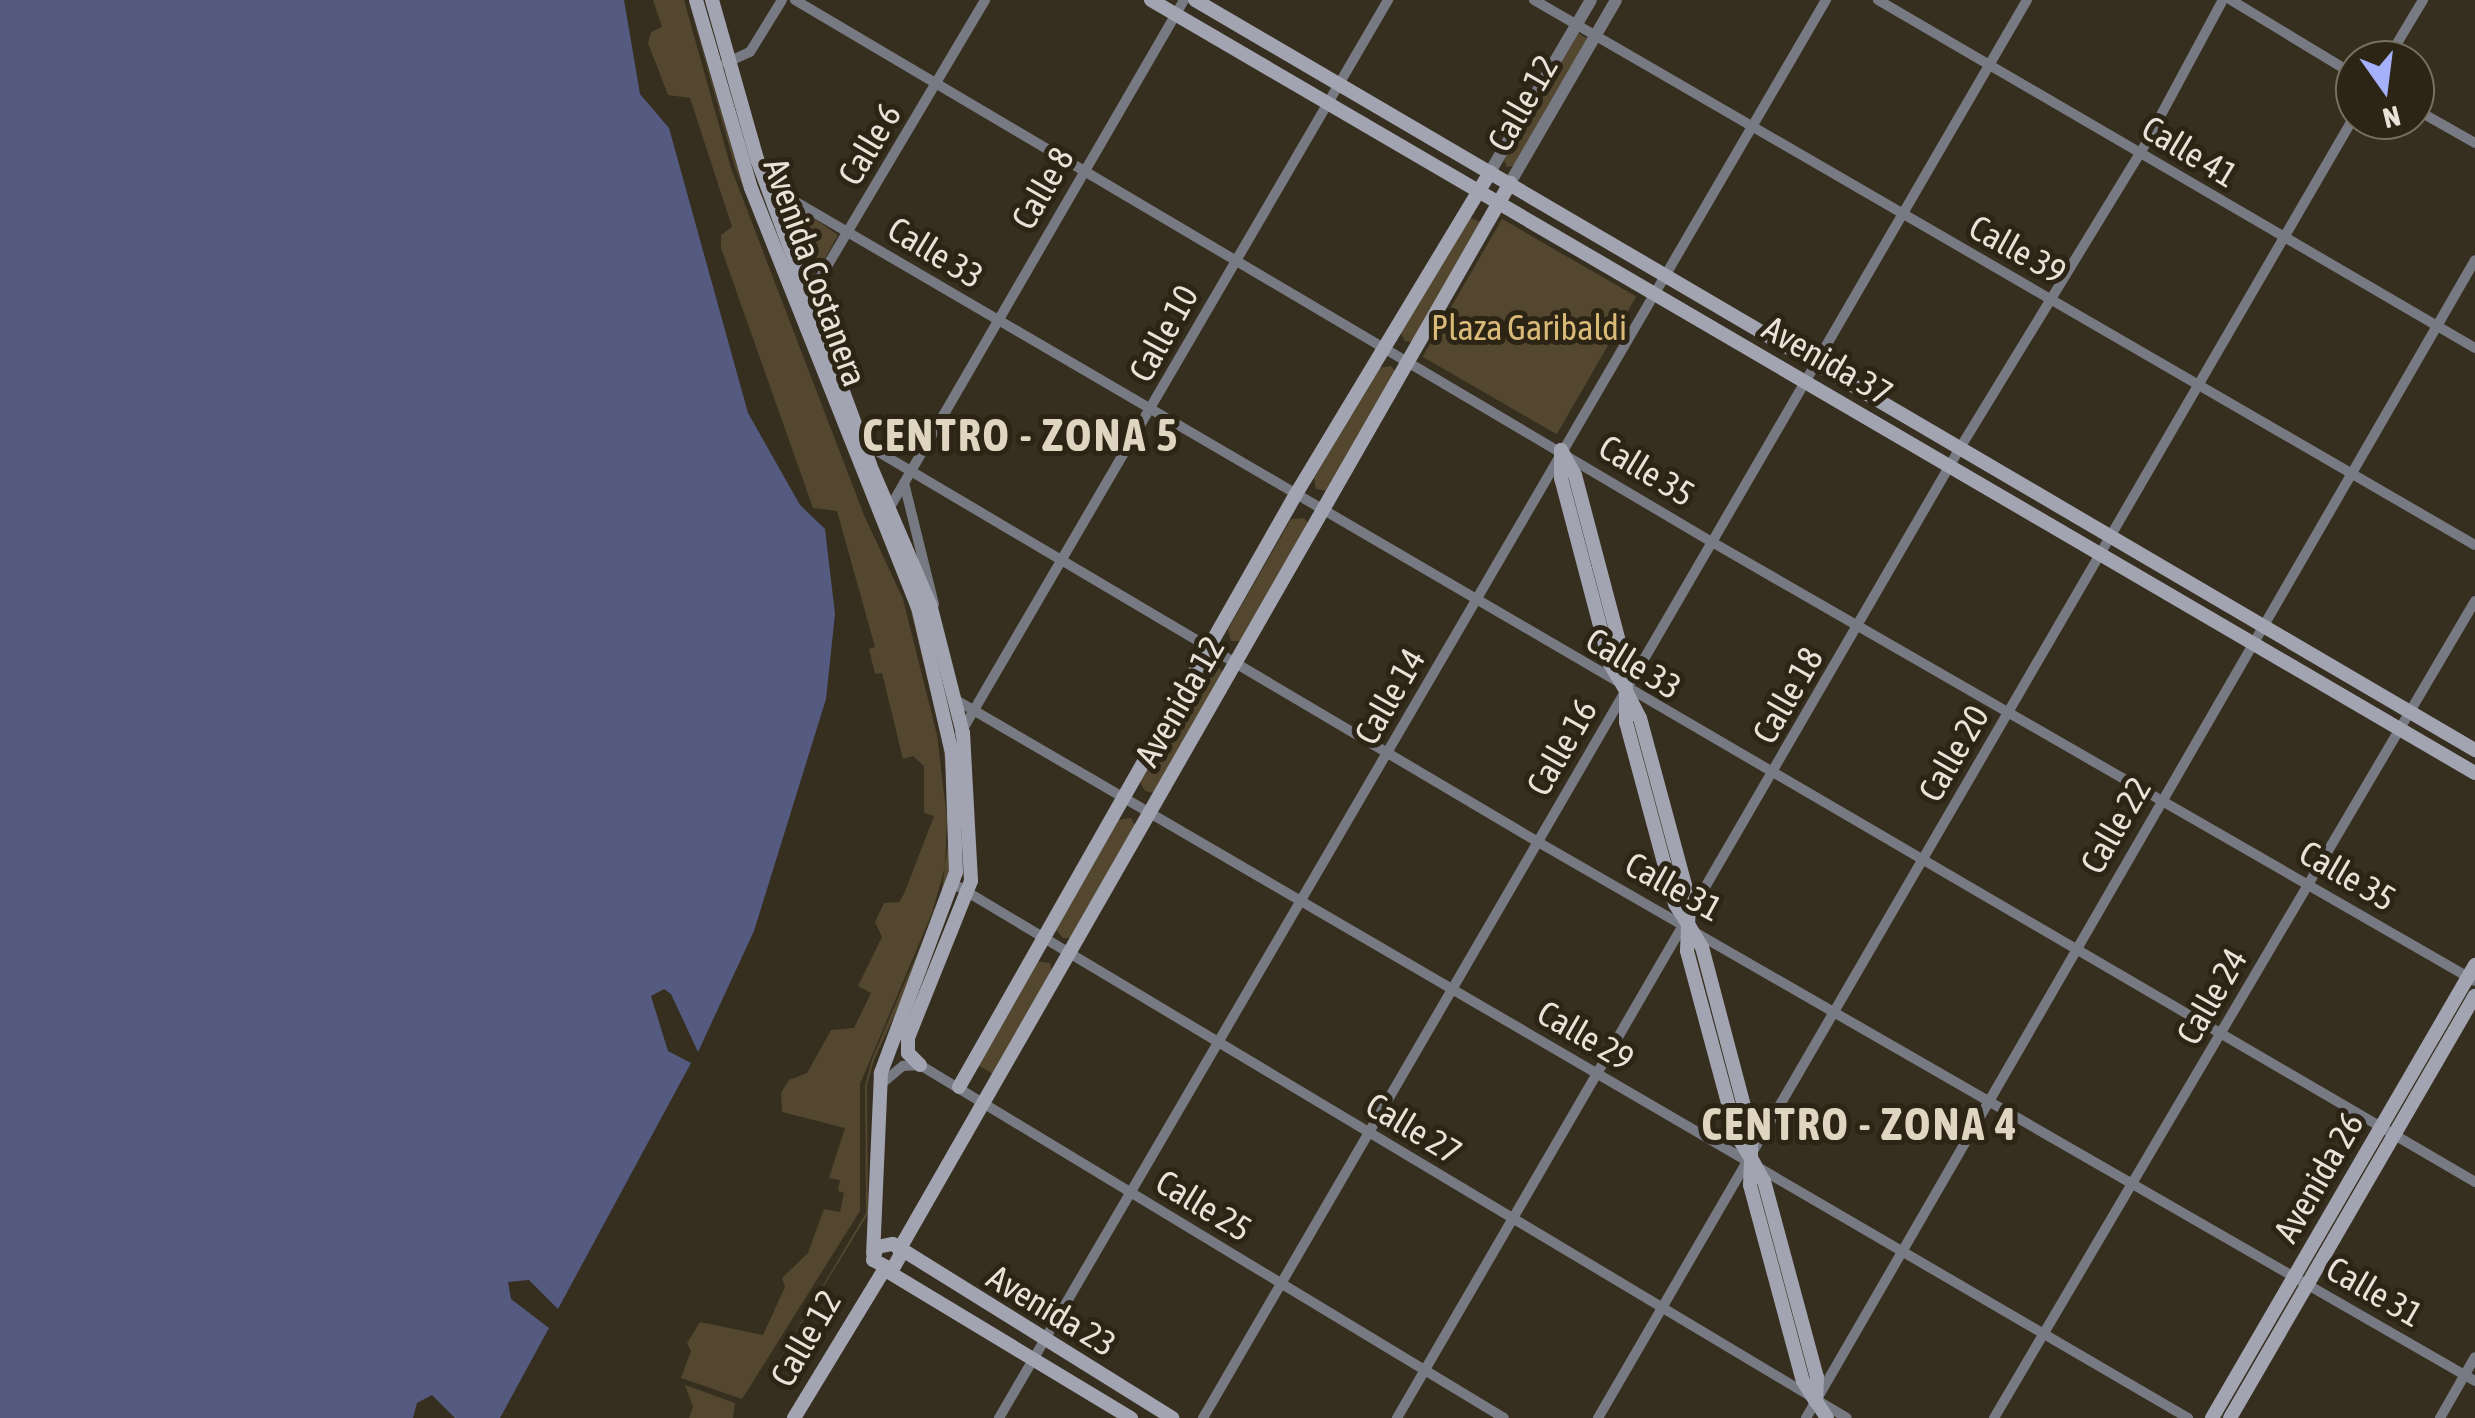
<!DOCTYPE html>
<html>
<head>
<meta charset="utf-8">
<style>
	body { margin:0 }
	#map { position:relative; width:2475px; height:1418px; overflow:hidden; background:#362e1e; font-family:"Asap Condensed",sans-serif }
	div>[style] { position:absolute }
	[style*='--x'] { left:calc(var(--x)*1px); top:calc(var(--y)*1px); width:calc(var(--w)*1px); rotate:calc(var(--a)*1deg) }
	.green>* { inset:0; background:#53472f; transform-origin:0 0 }
	.water>* { inset:0; background:#545a80 }
	.minor>* { height:10px; margin:-5px; padding:0 5px; transform-origin:5px; border-radius:5px; background:#787a83 }
	.tertiary>* { height:12px; margin:-6px; padding:0 6px; transform-origin:6px; border-radius:6px; background:#787a83 }
	.secondary>* { height:14px; margin:-7px; padding:0 7px; transform-origin:7px; border-radius:7px; background:#a2a4b2 }
	span { translate:-50% -50%; white-space:nowrap; text-align:center; line-height:1.15; -webkit-text-stroke:10px #2c2414; paint-order:stroke }
	.street-label { font-size:35px; color:#e8e2d8 }
	.park-label { font-size:35px; color:#daba78 }
	.district-label { font-size:45px; color:#dfd5c1; font-weight:700; letter-spacing:2.5px }
	.north { position:absolute; left:2335px; top:40px; width:100px; height:100px; box-sizing:border-box; background:#2c2414; border:2px solid #777062; border-radius:50%; rotate:166deg; font-size:28px; font-weight:700; line-height:40px; text-align:center; color:#e8e2d8 }
	.north::after { content:''; display:block; margin:auto; width:35px; height:45px; background:#a6b1fc; clip-path:polygon(50% 0,100% 100%,50% 72%,0 100%) }
</style>
</head>
<body>
<div id="map">
	<div class="green">
		<i style="clip-path:polygon(653px 0,684px 0,731px 168px,864px 515px,903px 599px,937px 735px,947px 819px,945px 867px,932px 913px,860px 1084px,860px 1211px,742px 1399px,681px 1378px,691px 1351px,687px 1343px,700px 1322px,763px 1335px,785px 1287px,782px 1278px,808px 1253px,824px 1209px,840px 1212px,844px 1193px,838px 1191px,840px 1180px,829px 1178px,845px 1128px,782px 1112px,781px 1093px,789px 1080px,807px 1073px,831px 1030px,854px 1028px,871px 993px,858px 986px,882px 937px,875px 922px,884px 903px,899px 902px,904px 894px,934px 816px,924px 813px,924px 766px,913px 756px,903px 759px,882px 673px,875px 674px,869px 649px,875px 647px,837px 511px,813px 508px,721px 248px,721px 235px,732px 227px,690px 98px,668px 95px,648px 43px,651px 32px,662px 27px)"></i>
		<i style="clip-path:polygon(688px 0,737px 166px,909px 596px,944px 736px,953px 818px,951px 869px,944px 898px,923px 954px,874px 1060px,867px 1085px,868px 1214px,766px 1381px,866px 1213px,865px 1085px,872px 1059px,941px 898px,951px 818px,942px 737px,907px 596px,735px 167px)"></i>
		<i style="clip-path:polygon(1578px 33px,1588px 39px,1514px 166px,1507px 167px,1504px 160px)"></i>
		<i style="clip-path:polygon(802px 210px,838px 235px,819px 269px,807px 265px,790px 218px)"></i>
		<i style="clip-path:polygon(1468px 217px,1481px 222px,1414px 342px,1405px 341px,1400px 332px)"></i>
		<i style="left:1502px;top:219px;width:155px;height:159px;rotate:30deg"></i>
		<i style="clip-path:polygon(1391px 366px,1395px 371px,1327px 491px,1316px 489px,1314px 478px,1378px 368px)"></i>
		<i style="clip-path:polygon(1304px 518px,1308px 523px,1242px 641px,1231px 641px,1228px 629px,1291px 519px)"></i>
		<i style="clip-path:polygon(1218px 666px,1223px 673px,1154px 793px,1145px 791px,1140px 782px,1205px 667px)"></i>
		<i style="clip-path:polygon(1131px 818px,1135px 826px,1071px 938px,1063px 938px,1056px 930px,1117px 820px)"></i>
		<i style="clip-path:polygon(1037px 961px,1050px 963px,1052px 972px,993px 1074px,976px 1064px)"></i>
		<i style="clip-path:polygon(685px 1385px,735px 1403px,733px 1418px,689px 1418px,693px 1407px)"></i>
	</div>
	<div class="water">
		<i style="clip-path:polygon(0 0,624px 0,640px 94px,669px 128px,748px 413px,800px 505px,825px 529px,835px 614px,826px 699px,754px 931px,698px 1052px,671px 994px,664px 989px,651px 996px,668px 1051px,691px 1063px,558px 1309px,529px 1280px,508px 1282px,511px 1299px,549px 1328px,500px 1418px,455px 1418px,432px 1395px,417px 1403px,413px 1418px,0 1418px)"></i>
	</div>
	<div class="minor">
		<i style="--x:795;--y:0;--w:1065;--a:30.59"></i>
		<i style="--x:1712;--y:542;--w:880;--a:29.91"></i>
		<i style="--x:1534;--y:0;--w:1087;--a:30.08"></i>
		<i style="--x:1878;--y:0;--w:691;--a:30.24"></i>
		<i style="--x:2231;--y:0;--w:145;--a:31.2"></i>
		<i style="--x:2387;--y:60;--w:70;--a:-59"></i>
		<i style="--x:726;--y:63;--w:26;--a:-25"></i>
		<i style="--x:750;--y:52;--w:61;--a:-58.4"></i>
		<i style="--x:2415;--y:109;--w:69;--a:29.5"></i>
		<i style="--x:767;--y:185;--w:1978;--a:30.27"></i>
		<i style="--x:807;--y:300;--w:349;--a:-59.3"></i>
		<i style="--x:860;--y:441;--w:788;--a:30.6"></i>
		<i style="--x:1538;--y:842;--w:1081;--a:29.91"></i>
		<i style="--x:904;--y:483;--w:125;--a:76.1"></i>
		<i style="--x:889;--y:509;--w:588;--a:-59.9"></i>
		<i style="--x:956;--y:700;--w:1426;--a:30.23"></i>
		<i style="--x:960;--y:734;--w:850;--a:-59.75"></i>
		<i style="--x:954;--y:884;--w:1040;--a:30.88"></i>
		<i style="--x:880;--y:1085;--w:30;--a:-40"></i>
		<i style="--x:903;--y:1066;--w:17;--a:-3"></i>
		<i style="--x:920;--y:1065;--w:682;--a:31.15"></i>
		<i style="--x:999;--y:1418;--w:1642;--a:-59.75"></i>
		<i style="--x:1203;--y:1418;--w:1640;--a:-59.84"></i>
		<i style="--x:1397;--y:1418;--w:1122;--a:-59.87"></i>
		<i style="--x:1960;--y:448;--w:347;--a:-58.6"></i>
		<i style="--x:2141;--y:152;--w:173;--a:-61.7"></i>
		<i style="--x:1598;--y:1418;--w:1507;--a:-59.84"></i>
		<i style="--x:1806;--y:1418;--w:1337;--a:-59.98"></i>
		<i style="--x:1994;--y:1418;--w:948;--a:-59.51"></i>
		<i style="--x:2440;--y:1418;--w:70;--a:-60.2"></i>
	</div>
	<div class="tertiary">
		<i style="--x:1490;--y:172;--w:199;--a:-59.6"></i>
		<i style="--x:1510;--y:183;--w:211;--a:-59.9"></i>
	</div>
	<div class="secondary">
		<i style="--x:696;--y:0;--w:196;--a:73.7"></i>
		<i style="--x:751;--y:188;--w:451;--a:68.3"></i>
		<i style="--x:918;--y:607;--w:150;--a:76.9"></i>
		<i style="--x:952;--y:753;--w:119;--a:88.1"></i>
		<i style="--x:956;--y:872;--w:215;--a:110.5"></i>
		<i style="--x:881;--y:1073;--w:181;--a:92.5"></i>
		<i style="--x:712;--y:0;--w:165;--a:74.2"></i>
		<i style="--x:757;--y:159;--w:326;--a:69.7"></i>
		<i style="--x:870;--y:465;--w:151;--a:66.7"></i>
		<i style="--x:930;--y:604;--w:133;--a:75.7"></i>
		<i style="--x:963;--y:733;--w:148;--a:86.9"></i>
		<i style="--x:971;--y:881;--w:169;--a:111.9"></i>
		<i style="--x:908;--y:1038;--w:15;--a:90"></i>
		<i style="--x:908;--y:1053;--w:17;--a:45"></i>
		<i style="--x:1151;--y:0;--w:1533;--a:30.28"></i>
		<i style="--x:1195;--y:0;--w:1484;--a:30.37"></i>
		<i style="--x:1561;--y:450;--w:29;--a:61"></i>
		<i style="--x:1575;--y:475;--w:191;--a:75.2"></i>
		<i style="--x:1624;--y:660;--w:31;--a:86"></i>
		<i style="--x:1626;--y:691;--w:30;--a:63"></i>
		<i style="--x:1640;--y:718;--w:188;--a:74.9"></i>
		<i style="--x:1689;--y:900;--w:24;--a:92"></i>
		<i style="--x:1688;--y:924;--w:27;--a:59"></i>
		<i style="--x:1702;--y:947;--w:191;--a:75.2"></i>
		<i style="--x:1751;--y:1132;--w:26;--a:90"></i>
		<i style="--x:1751;--y:1158;--w:26;--a:61"></i>
		<i style="--x:1764;--y:1181;--w:203;--a:74.9"></i>
		<i style="--x:1817;--y:1377;--w:24;--a:92"></i>
		<i style="--x:1816;--y:1401;--w:20;--a:57"></i>
		<i style="--x:1561;--y:450;--w:28;--a:90"></i>
		<i style="--x:1561;--y:478;--w:192;--a:75.2"></i>
		<i style="--x:1610;--y:664;--w:31;--a:59"></i>
		<i style="--x:1626;--y:691;--w:31;--a:90"></i>
		<i style="--x:1626;--y:722;--w:188;--a:74.9"></i>
		<i style="--x:1675;--y:904;--w:24;--a:57"></i>
		<i style="--x:1688;--y:924;--w:27;--a:92"></i>
		<i style="--x:1687;--y:951;--w:192;--a:74.9"></i>
		<i style="--x:1737;--y:1136;--w:26;--a:58"></i>
		<i style="--x:1751;--y:1158;--w:27;--a:92"></i>
		<i style="--x:1750;--y:1185;--w:203;--a:74.9"></i>
		<i style="--x:1803;--y:1381;--w:25;--a:58"></i>
		<i style="--x:959;--y:1087;--w:682;--a:-60.39"></i>
		<i style="--x:1296;--y:494;--w:376;--a:-58.9"></i>
		<i style="--x:899;--y:1250;--w:1230;--a:-60.2"></i>
		<i style="--x:901;--y:1254;--w:18;--a:119"></i>
		<i style="--x:892;--y:1270;--w:21;--a:-152"></i>
		<i style="--x:873;--y:1260;--w:14;--a:-73"></i>
		<i style="--x:877;--y:1247;--w:16;--a:-11"></i>
		<i style="--x:893;--y:1244;--w:329;--a:31.9"></i>
		<i style="--x:887;--y:1271;--w:285;--a:31.1"></i>
		<i style="--x:794;--y:1418;--w:173;--a:-58.7"></i>
		<i style="--x:2212;--y:1418;--w:524;--a:-59.86"></i>
		<i style="--x:2230;--y:1418;--w:488;--a:-59.9"></i>
	</div>
	<div class="street-label">
		<span style="left:1522px;top:103px;rotate:-60deg">Calle 12</span>
		<span style="left:869px;top:144px;rotate:-59deg">Calle 6</span>
		<span style="left:2190px;top:151px;rotate:31deg">Calle 41</span>
		<span style="left:1042px;top:188px;rotate:-60deg">Calle 8</span>
		<span style="left:2018px;top:249px;rotate:29deg">Calle 39</span>
		<span style="left:936px;top:252px;rotate:31deg">Calle 33</span>
		<span style="left:816px;top:272px;rotate:70deg">Avenida Costanera</span>
		<span style="left:1163px;top:333px;rotate:-61deg">Calle 10</span>
		<span style="left:1828px;top:360px;rotate:30deg">Avenida 37</span>
		<span style="left:1647px;top:470px;rotate:31deg">Calle 35</span>
		<span style="left:1634px;top:663px;rotate:31deg">Calle 33</span>
		<span style="left:1787px;top:695px;rotate:-60deg">Calle 18</span>
		<span style="left:1389px;top:696px;rotate:-60deg">Calle 14</span>
		<span style="left:1179px;top:701px;rotate:-60deg">Avenida 12</span>
		<span style="left:1561px;top:747px;rotate:-60deg">Calle 16</span>
		<span style="left:1953px;top:753px;rotate:-60deg">Calle 20</span>
		<span style="left:2115px;top:825px;rotate:-60deg">Calle 22</span>
		<span style="left:2348px;top:875px;rotate:30deg">Calle 35</span>
		<span style="left:1674px;top:886px;rotate:29deg">Calle 31</span>
		<span style="left:2211px;top:996px;rotate:-60deg">Calle 24</span>
		<span style="left:1586px;top:1035px;rotate:30deg">Calle 29</span>
		<span style="left:1414px;top:1128px;rotate:31deg">Calle 27</span>
		<span style="left:2318px;top:1177px;rotate:-60deg">Avenida 26</span>
		<span style="left:1204px;top:1205px;rotate:31deg">Calle 25</span>
		<span style="left:2375px;top:1291px;rotate:30deg">Calle 31</span>
		<span style="left:1052px;top:1310px;rotate:31deg">Avenida 23</span>
		<span style="left:805px;top:1338px;rotate:-60deg">Calle 12</span>
	</div>
	<div class="park-label">
		<span style="left:1529px;top:327px">Plaza Garibaldi</span>
	</div>
	<div class="district-label">
		<span style="left:1021px;top:436px">CENTRO - ZONA 5</span>
		<span style="left:1860px;top:1125px">CENTRO - ZONA 4</span>
	</div>
	<div class="north">N</div>
</div>
</body>
</html>
